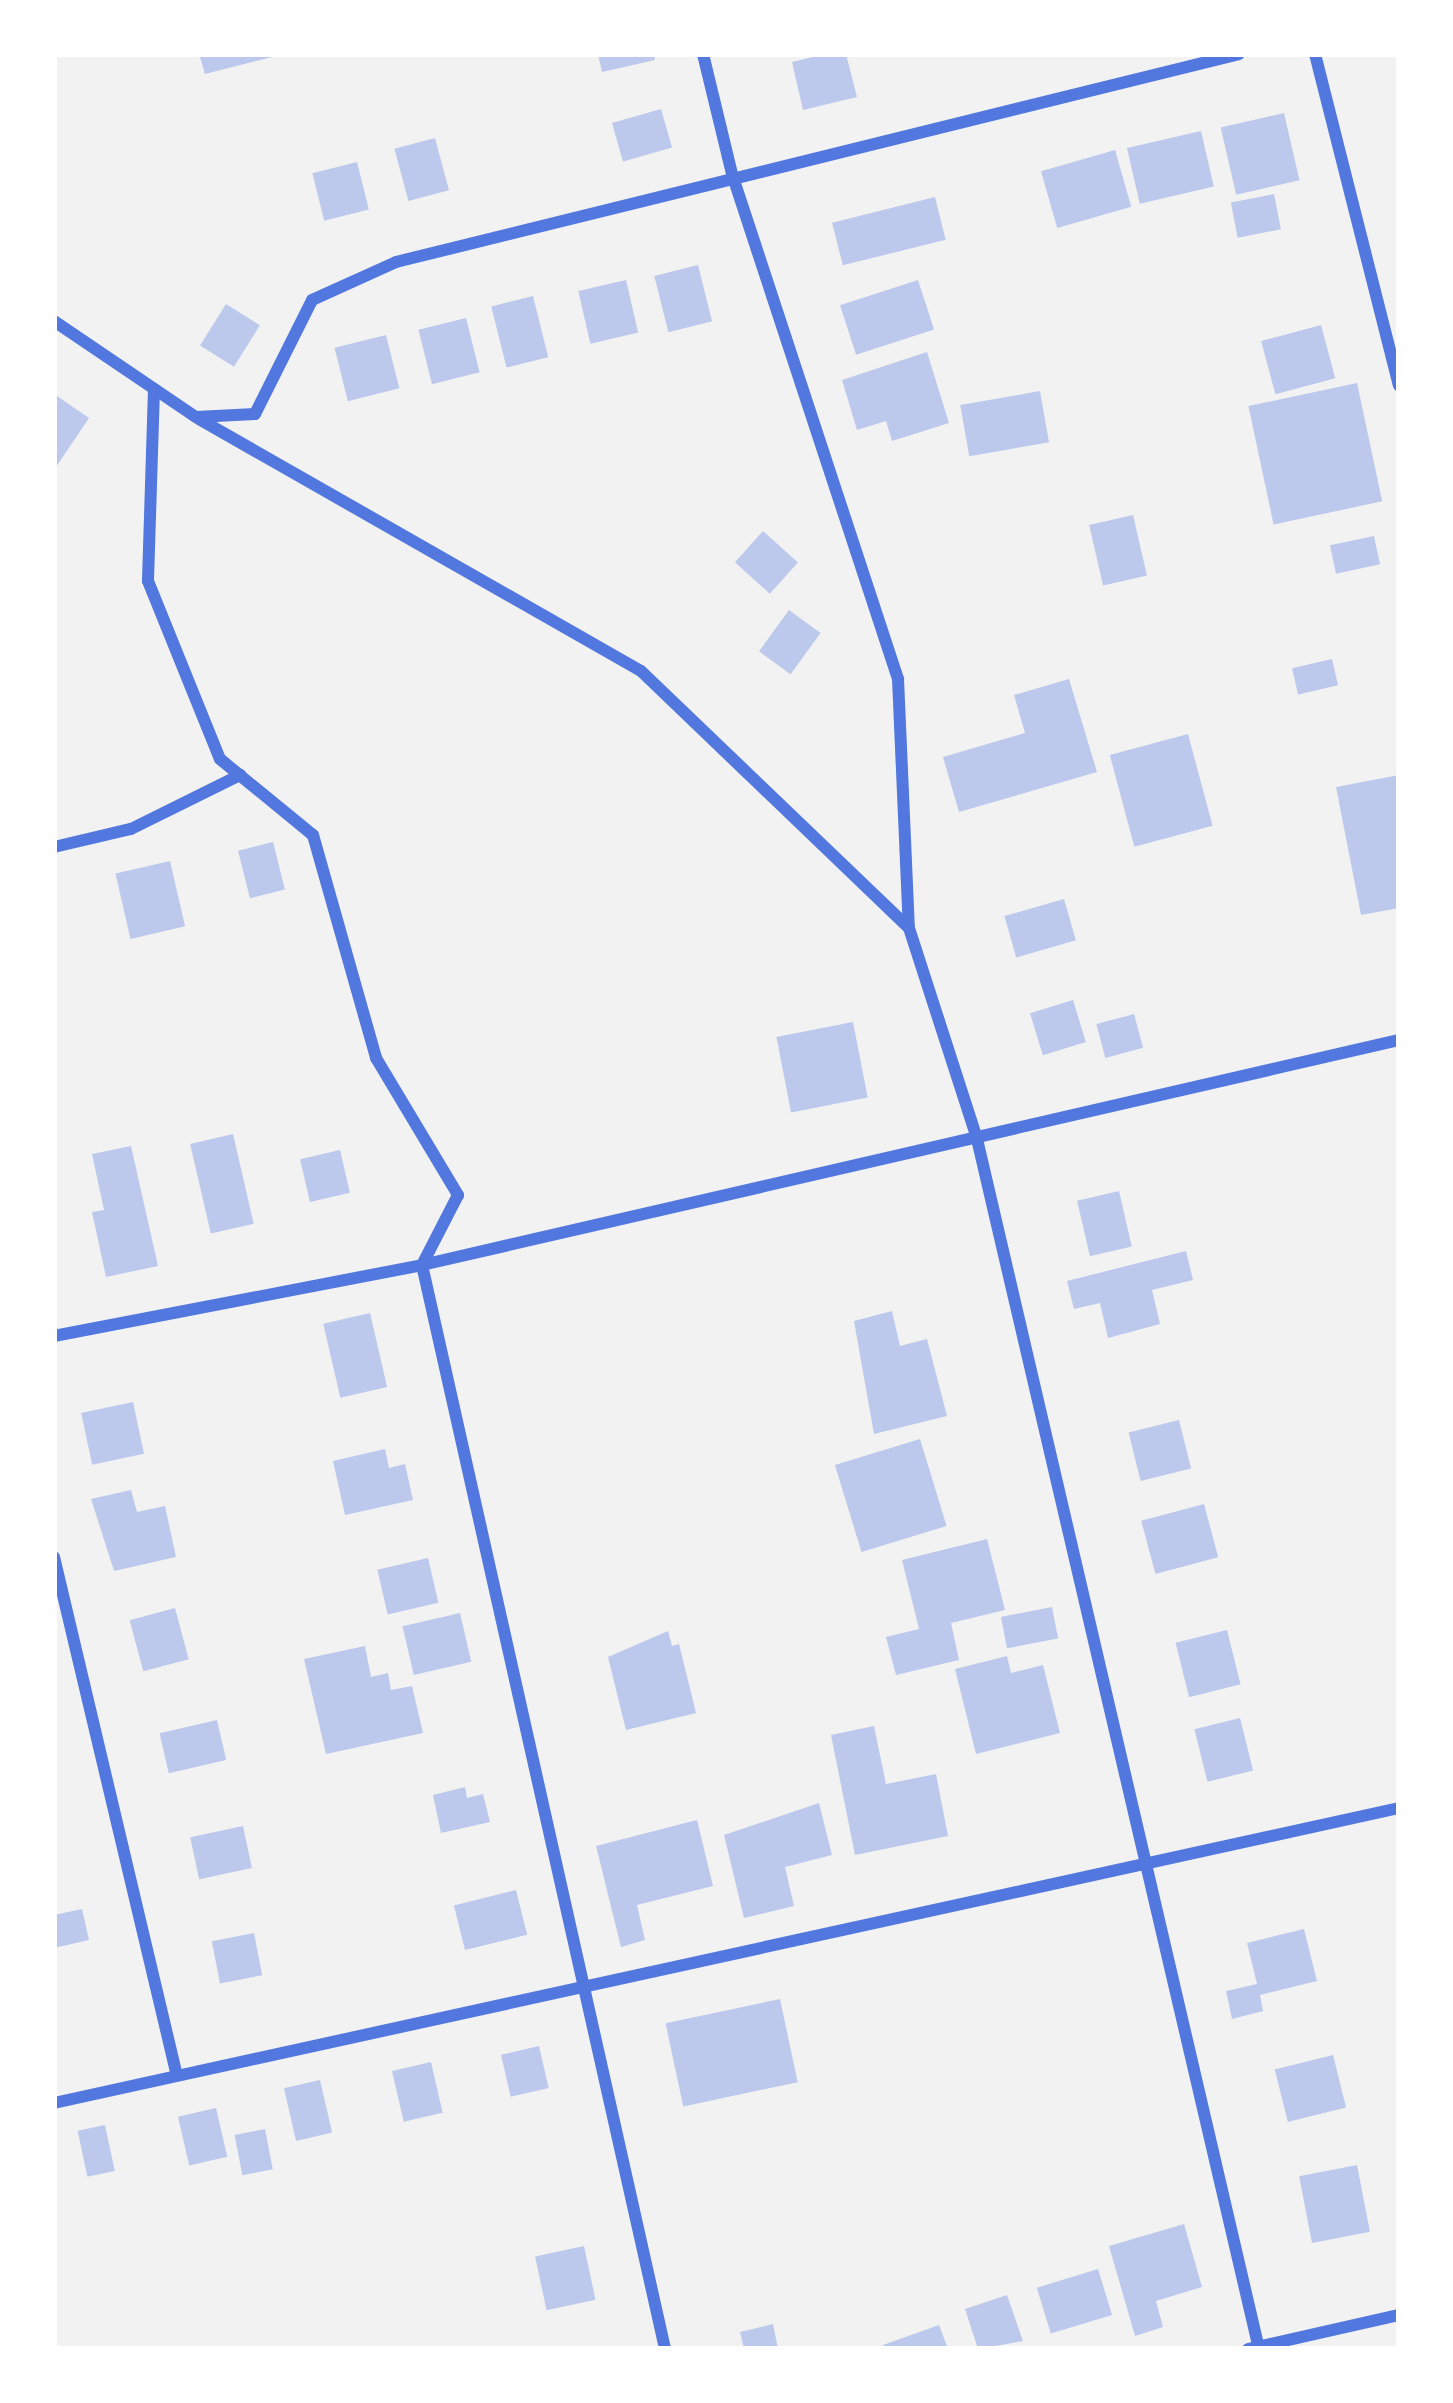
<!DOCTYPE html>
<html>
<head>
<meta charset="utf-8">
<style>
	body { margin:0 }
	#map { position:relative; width:1453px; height:2403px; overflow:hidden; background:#f2f2f2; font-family:Ubuntu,sans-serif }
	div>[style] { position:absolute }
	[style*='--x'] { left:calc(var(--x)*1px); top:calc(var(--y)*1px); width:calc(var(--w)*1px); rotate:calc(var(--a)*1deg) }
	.building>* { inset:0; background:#bdc9ec; transform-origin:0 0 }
	.minor>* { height:12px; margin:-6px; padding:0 6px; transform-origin:6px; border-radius:6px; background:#5277de }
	span { translate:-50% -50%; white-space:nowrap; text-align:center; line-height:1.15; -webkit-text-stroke:12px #fff; paint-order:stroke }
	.frame { position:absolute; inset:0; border:57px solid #fff; pointer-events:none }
</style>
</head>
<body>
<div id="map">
	<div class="building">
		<i style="clip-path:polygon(199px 54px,276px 54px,276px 56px,205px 74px)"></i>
		<i style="clip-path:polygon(598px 54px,654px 54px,655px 60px,602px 72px)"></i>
		<i style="clip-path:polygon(825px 54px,846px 54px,857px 97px,803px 110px,792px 62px)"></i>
		<i style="left:661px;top:109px;width:40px;height:51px;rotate:74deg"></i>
		<i style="left:1284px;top:113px;width:69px;height:65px;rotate:77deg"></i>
		<i style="left:1201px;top:131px;width:57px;height:76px;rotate:77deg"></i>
		<i style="left:435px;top:138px;width:54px;height:42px;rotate:75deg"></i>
		<i style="left:1115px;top:150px;width:59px;height:77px;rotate:74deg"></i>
		<i style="left:357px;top:162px;width:49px;height:46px;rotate:76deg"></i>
		<i style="left:1274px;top:194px;width:36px;height:44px;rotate:79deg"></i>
		<i style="left:935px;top:197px;width:44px;height:106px;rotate:76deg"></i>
		<i style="left:698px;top:265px;width:58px;height:45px;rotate:76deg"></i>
		<i style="left:626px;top:280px;width:54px;height:49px;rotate:77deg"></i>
		<i style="left:918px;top:280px;width:52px;height:82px;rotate:72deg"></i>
		<i style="left:533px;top:296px;width:63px;height:43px;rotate:76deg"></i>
		<i style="left:226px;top:304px;width:40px;height:49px;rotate:32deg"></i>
		<i style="left:466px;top:318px;width:56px;height:49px;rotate:76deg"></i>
		<i style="left:1321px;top:325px;width:55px;height:62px;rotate:75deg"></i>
		<i style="left:386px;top:335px;width:55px;height:53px;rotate:76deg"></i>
		<i style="clip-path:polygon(927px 352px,949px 423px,892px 441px,886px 421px,857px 430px,842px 380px)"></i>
		<i style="left:1357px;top:383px;width:121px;height:111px;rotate:78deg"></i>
		<i style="left:1040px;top:391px;width:52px;height:81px;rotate:80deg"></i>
		<i style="clip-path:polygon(54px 394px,89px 418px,54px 470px)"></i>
		<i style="left:1133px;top:515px;width:62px;height:45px;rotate:77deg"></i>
		<i style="left:763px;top:531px;width:47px;height:42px;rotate:42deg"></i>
		<i style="left:1374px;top:536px;width:29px;height:45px;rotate:78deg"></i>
		<i style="left:789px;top:610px;width:39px;height:51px;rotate:36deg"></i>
		<i style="left:1332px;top:659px;width:27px;height:41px;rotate:77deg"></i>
		<i style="clip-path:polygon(1069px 679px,1097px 772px,959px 812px,943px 757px,1025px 733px,1014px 695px)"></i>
		<i style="left:1188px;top:734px;width:95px;height:81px;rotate:75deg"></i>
		<i style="clip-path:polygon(1399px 775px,1399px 908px,1361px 915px,1336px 787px)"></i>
		<i style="left:273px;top:842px;width:49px;height:36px;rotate:76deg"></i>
		<i style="left:170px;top:861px;width:67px;height:56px;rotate:77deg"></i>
		<i style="left:1064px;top:899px;width:43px;height:62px;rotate:74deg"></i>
		<i style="left:1073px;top:1000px;width:44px;height:45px;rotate:73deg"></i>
		<i style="left:1134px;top:1014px;width:35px;height:39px;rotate:75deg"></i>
		<i style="left:853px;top:1022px;width:77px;height:78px;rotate:79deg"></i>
		<i style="left:233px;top:1134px;width:92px;height:44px;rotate:77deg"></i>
		<i style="clip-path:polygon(131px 1146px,158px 1266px,106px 1277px,92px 1212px,104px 1210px,92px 1154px)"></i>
		<i style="left:340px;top:1150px;width:44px;height:41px;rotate:77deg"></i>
		<i style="left:1119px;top:1191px;width:57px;height:43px;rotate:77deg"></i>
		<i style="clip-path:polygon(1186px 1251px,1193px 1280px,1152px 1290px,1160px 1324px,1108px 1338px,1100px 1303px,1074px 1309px,1067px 1281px)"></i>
		<i style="clip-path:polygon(892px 1311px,900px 1346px,927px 1339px,947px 1416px,874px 1434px,854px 1321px)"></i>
		<i style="left:370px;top:1313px;width:76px;height:48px;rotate:77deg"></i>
		<i style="left:133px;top:1402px;width:53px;height:53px;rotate:78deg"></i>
		<i style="left:1179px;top:1420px;width:50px;height:52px;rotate:76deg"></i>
		<i style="left:920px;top:1439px;width:91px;height:89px;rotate:73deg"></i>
		<i style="clip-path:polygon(385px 1449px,389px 1468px,405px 1464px,413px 1500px,345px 1515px,333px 1461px)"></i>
		<i style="clip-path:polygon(131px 1490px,137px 1512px,165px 1506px,176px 1557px,114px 1571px,91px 1499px)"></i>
		<i style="left:1204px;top:1504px;width:55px;height:65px;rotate:75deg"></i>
		<i style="clip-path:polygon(987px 1539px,1005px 1610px,951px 1623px,959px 1660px,896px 1675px,886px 1637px,919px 1629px,902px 1560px)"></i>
		<i style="left:428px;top:1558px;width:46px;height:52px;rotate:77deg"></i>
		<i style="left:1052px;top:1607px;width:32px;height:52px;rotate:79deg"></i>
		<i style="left:175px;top:1608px;width:53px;height:47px;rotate:75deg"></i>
		<i style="left:460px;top:1613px;width:50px;height:59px;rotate:77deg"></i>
		<i style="left:1227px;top:1630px;width:56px;height:53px;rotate:76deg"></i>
		<i style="clip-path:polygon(668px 1631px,672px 1646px,679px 1644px,696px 1713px,626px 1730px,608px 1657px)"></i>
		<i style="clip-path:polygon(365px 1646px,371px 1677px,388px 1673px,391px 1690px,412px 1686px,423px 1733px,326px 1754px,304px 1659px)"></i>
		<i style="clip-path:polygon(1007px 1656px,1011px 1673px,1043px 1665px,1060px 1733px,976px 1754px,955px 1669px)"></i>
		<i style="left:1240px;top:1718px;width:54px;height:47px;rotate:76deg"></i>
		<i style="left:217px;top:1720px;width:41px;height:59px;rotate:77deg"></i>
		<i style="clip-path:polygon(874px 1726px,886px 1784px,936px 1774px,948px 1836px,855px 1855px,831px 1735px)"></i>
		<i style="clip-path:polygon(465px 1787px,467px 1798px,483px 1794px,490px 1822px,441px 1833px,433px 1795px)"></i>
		<i style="clip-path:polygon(819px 1803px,832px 1855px,785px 1867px,794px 1906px,744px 1918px,724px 1835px)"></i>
		<i style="clip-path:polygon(697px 1820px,713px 1886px,637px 1905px,645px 1940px,621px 1947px,596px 1846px)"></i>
		<i style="left:243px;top:1826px;width:43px;height:54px;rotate:78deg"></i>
		<i style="left:516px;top:1890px;width:46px;height:64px;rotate:76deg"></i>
		<i style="clip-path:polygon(82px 1909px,89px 1940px,54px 1948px,54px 1915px)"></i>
		<i style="clip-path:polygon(1304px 1929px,1317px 1981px,1260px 1995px,1263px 2011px,1232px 2019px,1226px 1991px,1257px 1984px,1247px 1943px)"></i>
		<i style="left:254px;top:1933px;width:43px;height:43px;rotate:79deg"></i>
		<i style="left:780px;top:1999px;width:85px;height:117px;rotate:78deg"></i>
		<i style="left:539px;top:2046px;width:43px;height:39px;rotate:77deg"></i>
		<i style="left:1333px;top:2055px;width:54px;height:60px;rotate:76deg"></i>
		<i style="left:431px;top:2062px;width:52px;height:40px;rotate:77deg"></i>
		<i style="left:320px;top:2080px;width:54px;height:37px;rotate:77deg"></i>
		<i style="left:216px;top:2108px;width:50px;height:39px;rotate:77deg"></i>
		<i style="left:105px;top:2125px;width:47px;height:28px;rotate:78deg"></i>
		<i style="left:265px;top:2129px;width:41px;height:31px;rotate:79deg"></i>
		<i style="left:1357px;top:2165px;width:68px;height:59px;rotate:79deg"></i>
		<i style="clip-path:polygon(1184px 2224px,1202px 2287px,1156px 2301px,1163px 2327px,1135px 2336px,1109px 2246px)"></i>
		<i style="left:584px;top:2246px;width:55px;height:50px;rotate:78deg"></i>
		<i style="left:1098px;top:2269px;width:48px;height:64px;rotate:73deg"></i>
		<i style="clip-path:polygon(1007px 2295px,1023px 2341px,978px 2349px,965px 2309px)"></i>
		<i style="clip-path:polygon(773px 2324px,778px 2349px,744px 2349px,740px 2332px)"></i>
		<i style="clip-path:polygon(939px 2325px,948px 2349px,884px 2349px,883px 2345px)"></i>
	</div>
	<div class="minor">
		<i style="--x:703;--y:54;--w:123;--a:76.4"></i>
		<i style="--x:732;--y:174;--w:532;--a:71.8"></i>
		<i style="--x:898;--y:679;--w:249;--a:87.5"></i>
		<i style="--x:909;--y:928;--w:222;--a:72.1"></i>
		<i style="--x:977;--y:1139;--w:1242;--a:76.88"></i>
		<i style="--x:1315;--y:54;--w:342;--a:75.8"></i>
		<i style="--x:54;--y:321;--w:171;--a:34.1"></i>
		<i style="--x:196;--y:417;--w:59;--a:-2.9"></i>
		<i style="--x:255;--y:414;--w:127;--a:-63.4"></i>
		<i style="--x:312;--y:300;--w:92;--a:-24.3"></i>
		<i style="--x:396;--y:262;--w:868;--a:-13.86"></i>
		<i style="--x:154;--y:389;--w:192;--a:91.8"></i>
		<i style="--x:148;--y:581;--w:192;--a:68"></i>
		<i style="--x:220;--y:759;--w:120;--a:39.3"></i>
		<i style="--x:313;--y:835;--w:232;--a:74.2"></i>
		<i style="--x:376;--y:1058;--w:160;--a:59.1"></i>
		<i style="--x:458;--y:1195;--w:79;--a:117.2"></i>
		<i style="--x:422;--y:1265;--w:1111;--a:77.36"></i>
		<i style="--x:199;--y:419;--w:509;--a:29.69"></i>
		<i style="--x:641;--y:671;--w:370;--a:43.8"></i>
		<i style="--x:54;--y:847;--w:79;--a:-13.2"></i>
		<i style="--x:131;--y:829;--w:122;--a:-26.4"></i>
		<i style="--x:54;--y:1336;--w:375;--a:-10.9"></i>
		<i style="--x:422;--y:1265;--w:1003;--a:-12.97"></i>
		<i style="--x:54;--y:1557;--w:529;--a:76.67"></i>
		<i style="--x:54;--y:2103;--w:1377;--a:-12.37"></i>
		<i style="--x:1248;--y:2349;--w:155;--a:-12.7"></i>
	</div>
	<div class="frame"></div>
</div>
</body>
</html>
